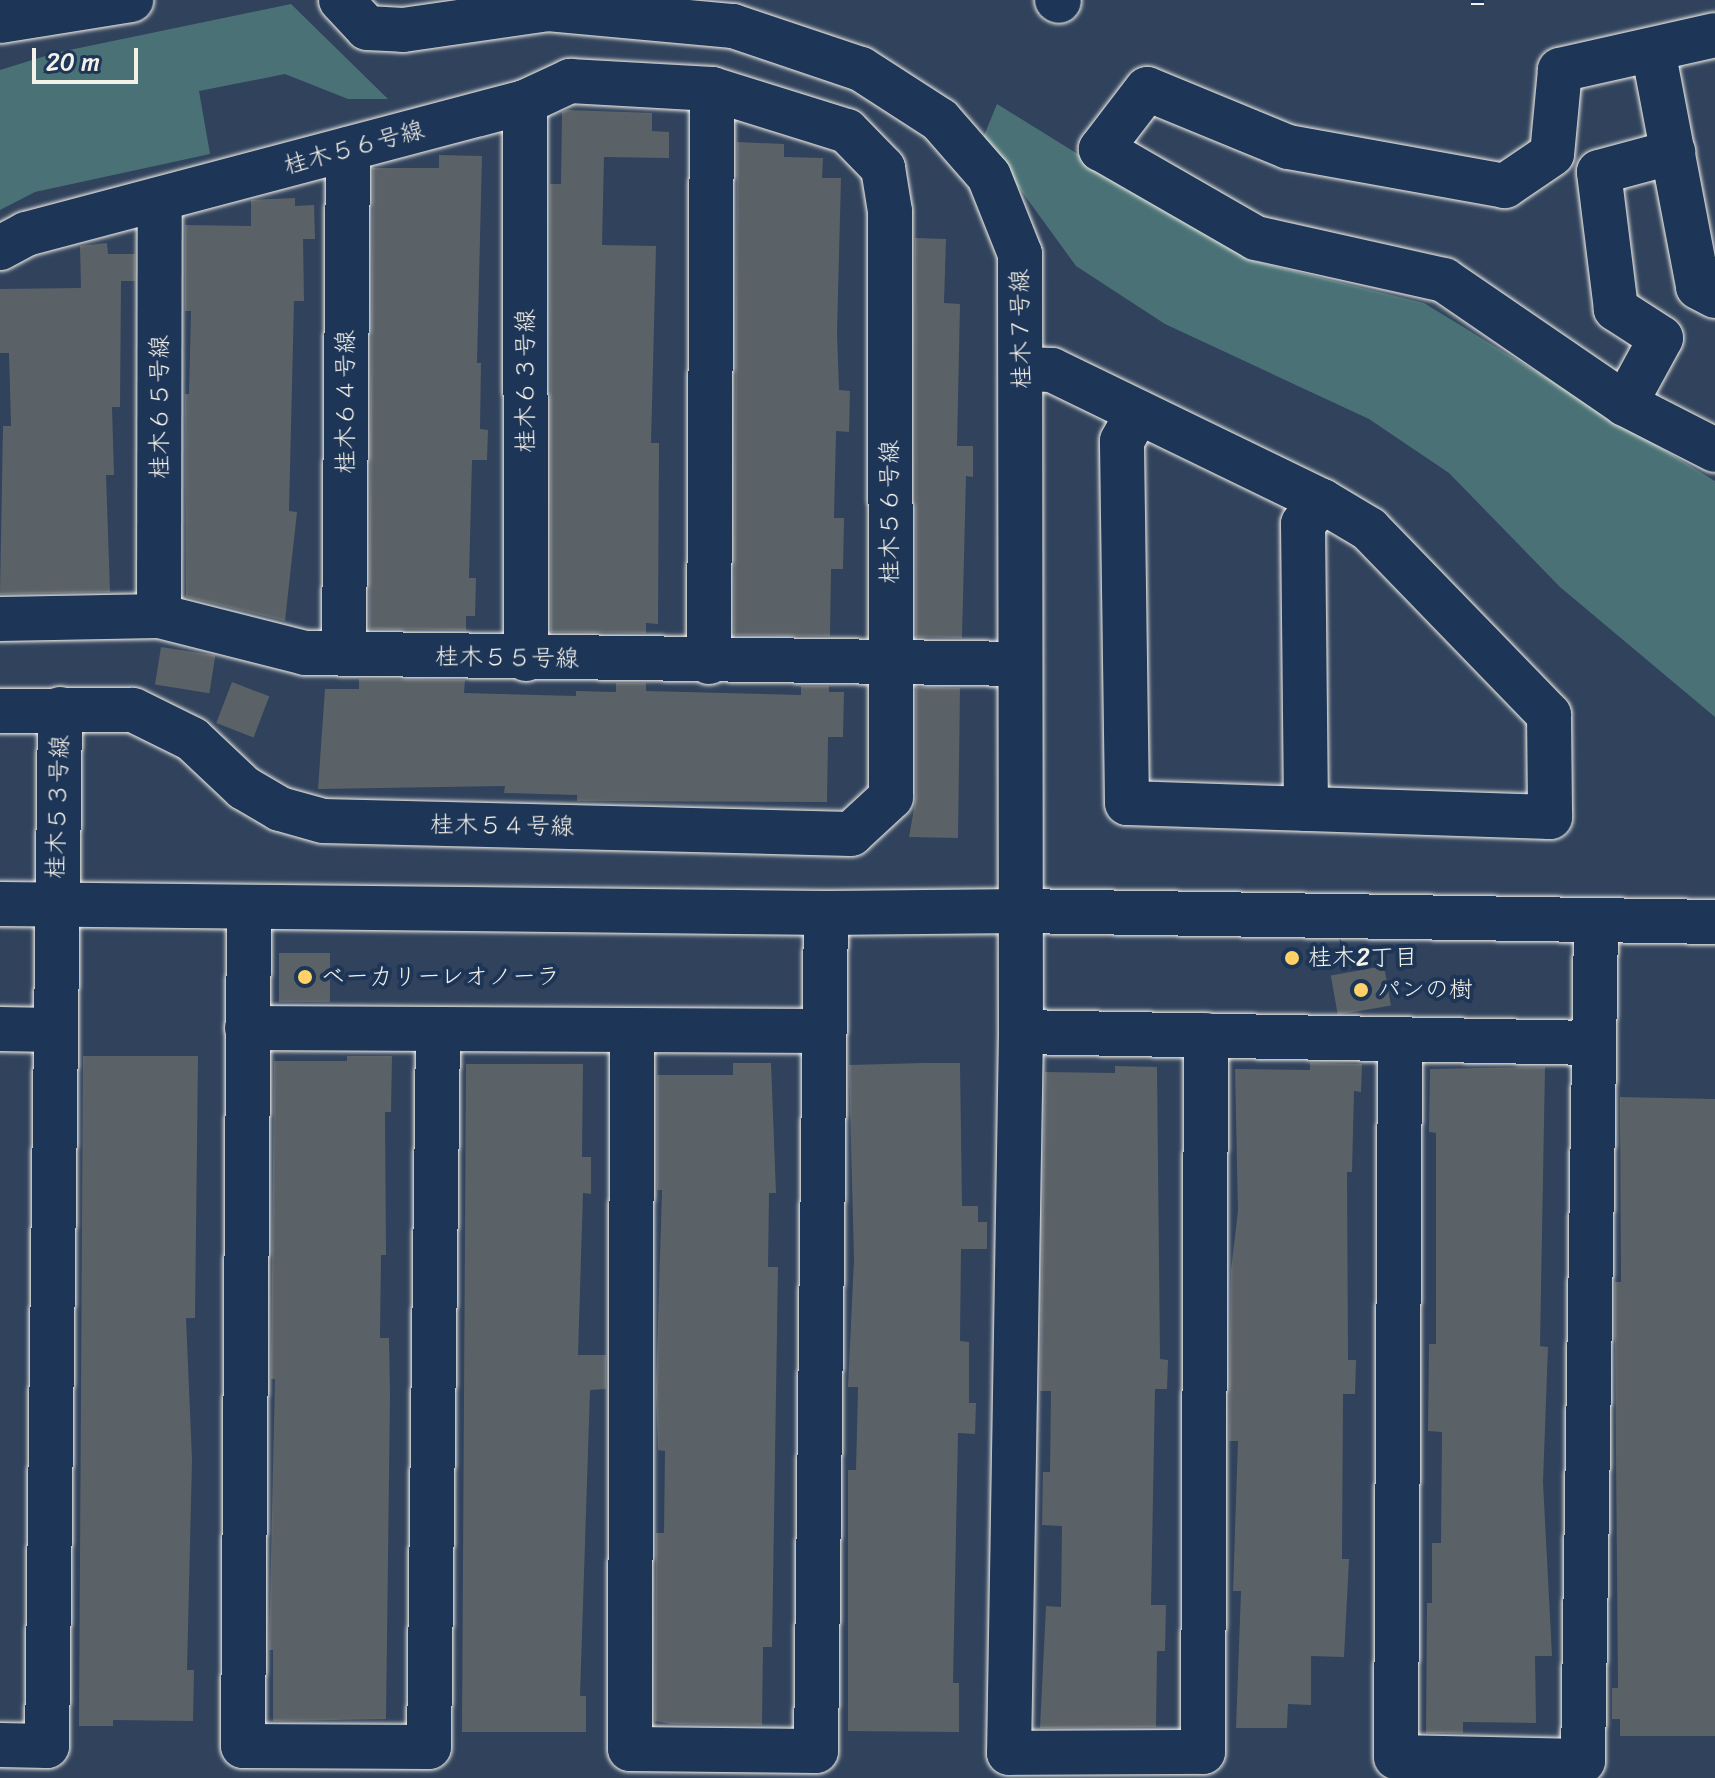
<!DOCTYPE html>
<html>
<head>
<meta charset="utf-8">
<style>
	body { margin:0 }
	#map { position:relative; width:1715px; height:1778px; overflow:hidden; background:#30425c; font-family:Sriracha,"Klee One",sans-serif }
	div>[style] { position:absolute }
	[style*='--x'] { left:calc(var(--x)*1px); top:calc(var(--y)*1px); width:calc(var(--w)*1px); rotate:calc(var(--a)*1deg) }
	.green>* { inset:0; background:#4a7276 }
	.building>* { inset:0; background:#5b6267; transform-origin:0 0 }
	.roads { filter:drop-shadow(0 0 2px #f4f1e8) drop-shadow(0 0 2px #f4f1e8) }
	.minor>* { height:44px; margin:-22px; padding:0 22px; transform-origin:22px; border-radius:22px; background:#1d3557 }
	.rail>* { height:9px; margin-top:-4.5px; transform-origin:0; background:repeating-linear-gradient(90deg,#1d3557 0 18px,#f4f1e8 0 36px); box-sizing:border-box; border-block:2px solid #f4f1e8 }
	.dots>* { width:22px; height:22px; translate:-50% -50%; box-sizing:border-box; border:4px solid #1d3557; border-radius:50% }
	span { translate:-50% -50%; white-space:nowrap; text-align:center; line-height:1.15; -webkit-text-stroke:8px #1d3557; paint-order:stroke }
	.street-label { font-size:24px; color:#f4f1e8 }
	.poi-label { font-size:24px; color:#f4f1e8 }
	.left { translate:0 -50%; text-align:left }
	.scale { position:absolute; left:32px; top:48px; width:106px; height:36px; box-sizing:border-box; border:4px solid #f4f1e8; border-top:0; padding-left:10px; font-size:24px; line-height:28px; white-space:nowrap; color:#f4f1e8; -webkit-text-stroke:6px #1d3557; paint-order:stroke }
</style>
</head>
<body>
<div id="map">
	<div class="green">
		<i style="clip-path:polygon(291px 4px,388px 99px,348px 99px,285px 74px,199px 91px,210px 154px,35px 192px,0 210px,0 70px,55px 53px)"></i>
		<i style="clip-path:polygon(997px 104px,1249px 260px,1424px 303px,1715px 481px,1715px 717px,1560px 587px,1449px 473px,1369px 419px,1165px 324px,1076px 266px,983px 138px)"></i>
	</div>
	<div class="building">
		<i style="clip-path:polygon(567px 110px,652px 113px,652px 131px,669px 132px,669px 158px,604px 157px,602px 245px,656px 246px,651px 443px,659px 443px,658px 624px,646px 623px,646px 633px,551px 632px,550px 184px,561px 184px,562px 112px)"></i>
		<i style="clip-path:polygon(737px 142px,784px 144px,784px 157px,823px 158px,822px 178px,841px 178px,837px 333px,839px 390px,850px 391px,849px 432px,836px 431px,834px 518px,844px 518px,843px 569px,831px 569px,830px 636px,734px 635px)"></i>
		<i style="clip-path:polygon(439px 155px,482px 156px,477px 363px,481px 363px,480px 429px,488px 430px,487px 460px,472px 460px,469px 578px,476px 578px,475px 616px,466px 616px,466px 630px,369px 629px,373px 168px,439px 168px)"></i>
		<i style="clip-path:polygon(295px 198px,295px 206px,314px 205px,315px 239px,303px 239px,304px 301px,294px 301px,289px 511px,297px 512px,285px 621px,186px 597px,185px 394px,189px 394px,191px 311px,185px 311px,185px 225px,251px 226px,251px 200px)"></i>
		<i style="clip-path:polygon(915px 238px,946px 239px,944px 303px,960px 304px,957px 446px,973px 446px,973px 477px,966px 476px,962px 638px,916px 637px)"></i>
		<i style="clip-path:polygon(107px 243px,108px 254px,135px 254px,135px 281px,121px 281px,120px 407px,112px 407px,114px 475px,106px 475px,110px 592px,0 594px,3px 426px,11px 426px,9px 353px,0 353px,0 289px,81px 288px,80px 246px)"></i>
		<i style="left:161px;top:647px;width:55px;height:38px;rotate:9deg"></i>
		<i style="clip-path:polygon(359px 679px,465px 680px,464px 693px,576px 696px,576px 691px,616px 692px,616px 683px,646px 683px,646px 691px,801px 695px,801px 686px,829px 686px,829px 692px,844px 692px,843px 737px,828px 737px,827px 802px,577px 801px,577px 795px,504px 793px,505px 786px,318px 789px,325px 689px,359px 689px)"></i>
		<i style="left:232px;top:682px;width:40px;height:44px;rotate:21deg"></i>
		<i style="clip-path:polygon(916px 687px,960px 688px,958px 838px,909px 837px,916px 797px)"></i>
		<i style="left:279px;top:953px;width:51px;height:49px"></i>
		<i style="left:1384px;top:966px;width:40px;height:54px;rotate:80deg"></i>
		<i style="clip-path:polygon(83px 1056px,198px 1056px,195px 1318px,186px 1318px,192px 1460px,187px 1670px,194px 1670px,193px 1721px,113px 1720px,113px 1726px,79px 1726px)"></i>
		<i style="clip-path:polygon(347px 1056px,392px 1056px,391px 1112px,385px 1112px,386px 1255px,381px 1255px,380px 1338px,389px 1338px,390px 1395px,386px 1719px,273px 1721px,273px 1650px,269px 1650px,275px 1379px,271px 1379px,274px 1061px,347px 1061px)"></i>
		<i style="clip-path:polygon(733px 1063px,771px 1063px,776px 1193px,769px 1193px,768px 1267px,778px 1267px,772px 1647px,763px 1647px,762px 1725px,671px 1724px,655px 1721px,656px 1533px,664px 1533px,665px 1451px,658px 1450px,656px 1390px,662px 1190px,657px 1190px,657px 1075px,733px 1075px)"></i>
		<i style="clip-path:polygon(923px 1063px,960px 1063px,962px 1206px,978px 1206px,978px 1222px,987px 1222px,987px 1249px,961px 1249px,960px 1341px,969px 1342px,969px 1403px,976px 1403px,975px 1434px,958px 1433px,953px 1683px,959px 1683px,959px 1732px,848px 1731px,848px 1470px,856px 1470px,858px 1387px,848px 1387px,854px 1259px,849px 1065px)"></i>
		<i style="clip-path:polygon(1310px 1063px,1362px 1064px,1361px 1092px,1354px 1091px,1352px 1172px,1347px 1172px,1348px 1360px,1356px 1360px,1355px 1394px,1343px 1394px,1342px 1559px,1349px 1559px,1344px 1657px,1311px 1656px,1311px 1705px,1288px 1704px,1287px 1728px,1236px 1728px,1241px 1591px,1233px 1591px,1238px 1441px,1229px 1441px,1231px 1270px,1238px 1211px,1235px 1069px,1310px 1070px)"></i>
		<i style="clip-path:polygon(466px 1064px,583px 1064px,582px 1157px,591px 1157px,591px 1194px,583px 1193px,578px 1355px,606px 1355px,606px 1389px,590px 1390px,580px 1696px,586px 1696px,586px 1732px,462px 1732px)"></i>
		<i style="clip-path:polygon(1115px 1066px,1157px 1067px,1160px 1359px,1168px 1360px,1167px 1389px,1155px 1389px,1151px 1605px,1166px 1605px,1165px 1651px,1157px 1651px,1156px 1727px,1040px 1728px,1046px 1606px,1061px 1607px,1062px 1526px,1042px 1525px,1043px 1472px,1050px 1472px,1051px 1391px,1040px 1391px,1045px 1072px,1115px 1073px)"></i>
		<i style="clip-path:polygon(1545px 1067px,1540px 1346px,1548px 1347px,1543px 1482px,1552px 1656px,1535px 1656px,1536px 1723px,1463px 1722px,1463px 1733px,1426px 1733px,1427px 1603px,1432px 1603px,1432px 1543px,1441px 1543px,1442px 1432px,1428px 1431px,1429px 1344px,1436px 1344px,1436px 1133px,1429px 1132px,1430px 1069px)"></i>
		<i style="clip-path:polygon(1620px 1097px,1715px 1099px,1715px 1736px,1620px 1736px,1620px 1719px,1612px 1719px,1612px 1688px,1618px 1688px,1615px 1333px,1615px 1282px,1621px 1282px)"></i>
	</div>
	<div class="roads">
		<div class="minor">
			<i style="--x:341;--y:0;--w:38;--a:47"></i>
			<i style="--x:367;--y:28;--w:36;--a:3"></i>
			<i style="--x:403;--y:30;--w:147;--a:-8.2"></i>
			<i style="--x:548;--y:9;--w:186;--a:5.3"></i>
			<i style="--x:733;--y:26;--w:135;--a:18.6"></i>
			<i style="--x:861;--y:69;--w:94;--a:32.8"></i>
			<i style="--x:940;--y:120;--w:74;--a:48.8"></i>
			<i style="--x:989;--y:176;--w:84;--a:68.3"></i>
			<i style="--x:1020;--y:254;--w:778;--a:89.93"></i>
			<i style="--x:1021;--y:1032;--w:721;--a:90.95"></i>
			<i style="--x:1009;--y:1753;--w:194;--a:-0.3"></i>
			<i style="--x:1203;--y:1752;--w:717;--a:-89.76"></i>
			<i style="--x:1057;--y:0;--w:2;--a:27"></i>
			<i style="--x:0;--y:21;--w:133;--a:-9.1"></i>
			<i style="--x:1715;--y:35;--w:159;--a:167.3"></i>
			<i style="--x:1560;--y:70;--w:84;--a:95.4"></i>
			<i style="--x:1552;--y:154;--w:57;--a:145.8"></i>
			<i style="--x:1505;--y:186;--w:220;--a:-169.8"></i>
			<i style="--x:1288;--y:147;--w:152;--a:-157.6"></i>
			<i style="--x:1147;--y:89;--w:76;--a:127.5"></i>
			<i style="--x:1101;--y:149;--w:179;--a:29.9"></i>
			<i style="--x:1256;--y:238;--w:193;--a:12.6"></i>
			<i style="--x:1444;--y:280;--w:219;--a:34.4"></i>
			<i style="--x:1625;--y:404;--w:101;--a:27.1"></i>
			<i style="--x:1653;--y:50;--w:241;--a:79.2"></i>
			<i style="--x:1698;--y:287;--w:19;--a:28"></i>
			<i style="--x:525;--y:102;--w:557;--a:89.9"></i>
			<i style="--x:0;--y:248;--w:30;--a:-28"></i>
			<i style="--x:26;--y:234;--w:516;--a:-14.82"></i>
			<i style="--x:525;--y:102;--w:50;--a:-25"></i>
			<i style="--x:570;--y:81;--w:142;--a:3.2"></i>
			<i style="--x:712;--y:89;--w:141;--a:17.3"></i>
			<i style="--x:847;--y:131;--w:52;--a:45.8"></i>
			<i style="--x:883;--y:168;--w:44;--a:80.8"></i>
			<i style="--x:890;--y:211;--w:586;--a:89.9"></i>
			<i style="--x:891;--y:797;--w:54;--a:137.2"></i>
			<i style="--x:851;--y:834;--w:528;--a:-178.59"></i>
			<i style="--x:323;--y:821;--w:45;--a:-164.4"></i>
			<i style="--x:280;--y:809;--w:42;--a:-149.7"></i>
			<i style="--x:244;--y:788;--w:71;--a:-136.7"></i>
			<i style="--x:192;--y:739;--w:66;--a:-153.8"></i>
			<i style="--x:133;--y:710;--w:133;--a:179.6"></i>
			<i style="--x:1023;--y:369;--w:29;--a:2"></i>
			<i style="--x:1052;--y:370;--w:300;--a:25.9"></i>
			<i style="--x:1322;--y:501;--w:55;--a:30.8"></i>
			<i style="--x:1369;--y:529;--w:259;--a:45.9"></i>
			<i style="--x:1549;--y:715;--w:102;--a:89.4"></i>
			<i style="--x:1550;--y:817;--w:423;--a:-178.1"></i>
			<i style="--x:1127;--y:803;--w:362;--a:-90.8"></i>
			<i style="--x:1122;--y:441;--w:33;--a:-61"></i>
			<i style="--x:1625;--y:404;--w:75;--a:-61.4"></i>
			<i style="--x:1661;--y:338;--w:54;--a:-147.2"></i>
			<i style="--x:1616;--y:309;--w:138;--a:-97.1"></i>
			<i style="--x:1599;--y:172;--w:77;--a:-15.1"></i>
			<i style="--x:159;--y:616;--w:417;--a:-89.9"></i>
			<i style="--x:0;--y:619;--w:159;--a:-1.1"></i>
			<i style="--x:159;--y:616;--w:151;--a:14.2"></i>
			<i style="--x:305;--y:653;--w:714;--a:0.88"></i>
			<i style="--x:344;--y:654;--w:505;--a:-89.55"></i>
			<i style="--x:709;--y:662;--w:573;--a:-89.7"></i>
			<i style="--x:1306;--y:809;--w:285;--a:-90.6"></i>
			<i style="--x:1303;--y:524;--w:30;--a:-50"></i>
			<i style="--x:0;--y:904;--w:826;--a:0.62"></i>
			<i style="--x:826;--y:913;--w:192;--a:-0.6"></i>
			<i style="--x:1018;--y:911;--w:697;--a:0.9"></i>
			<i style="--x:249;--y:908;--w:838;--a:90.41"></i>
			<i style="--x:243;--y:1746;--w:186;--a:0.3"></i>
			<i style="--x:429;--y:1747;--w:717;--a:-89.28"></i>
			<i style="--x:247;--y:1028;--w:576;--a:0.3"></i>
			<i style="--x:0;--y:1029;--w:53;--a:1.1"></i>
			<i style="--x:632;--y:1031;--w:718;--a:90.16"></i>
			<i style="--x:630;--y:1749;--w:186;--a:0.6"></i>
			<i style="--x:816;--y:1751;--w:838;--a:-89.32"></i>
			<i style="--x:1021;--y:1032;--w:571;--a:1.1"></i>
			<i style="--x:1400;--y:1039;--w:718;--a:90.32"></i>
			<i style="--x:1396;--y:1757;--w:187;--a:1.2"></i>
			<i style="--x:1583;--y:1761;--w:839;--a:-89.11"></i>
			<i style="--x:0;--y:1745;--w:47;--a:1.2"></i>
			<i style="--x:47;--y:1746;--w:1037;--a:-89.28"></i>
		</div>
	</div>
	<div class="rail">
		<i style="--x:1471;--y:0;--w:13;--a:0"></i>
	</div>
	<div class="dots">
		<i style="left:1292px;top:958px;background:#ffd166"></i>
		<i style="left:305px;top:977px;background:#ffd166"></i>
		<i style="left:1361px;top:990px;background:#ffd166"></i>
	</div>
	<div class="street-label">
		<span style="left:354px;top:148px;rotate:-15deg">桂木５６号線</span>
		<span style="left:1021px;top:329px;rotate:-91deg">桂木７号線</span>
		<span style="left:526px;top:381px;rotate:-90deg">桂木６３号線</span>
		<span style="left:346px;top:402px;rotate:-90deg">桂木６４号線</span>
		<span style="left:160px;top:407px;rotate:-90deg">桂木６５号線</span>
		<span style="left:890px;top:512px;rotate:-90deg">桂木５６号線</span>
		<span style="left:507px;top:658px;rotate:1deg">桂木５５号線</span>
		<span style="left:58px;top:807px;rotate:-88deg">桂木５３号線</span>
		<span style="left:502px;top:826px;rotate:1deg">桂木５４号線</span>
	</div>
	<div class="poi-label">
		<span class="left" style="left:1308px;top:958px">桂木2丁目</span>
		<span class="left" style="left:321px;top:977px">ベーカリーレオノーラ</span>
		<span class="left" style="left:1377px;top:990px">パンの樹</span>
	</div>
	<div class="scale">20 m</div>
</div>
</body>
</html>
